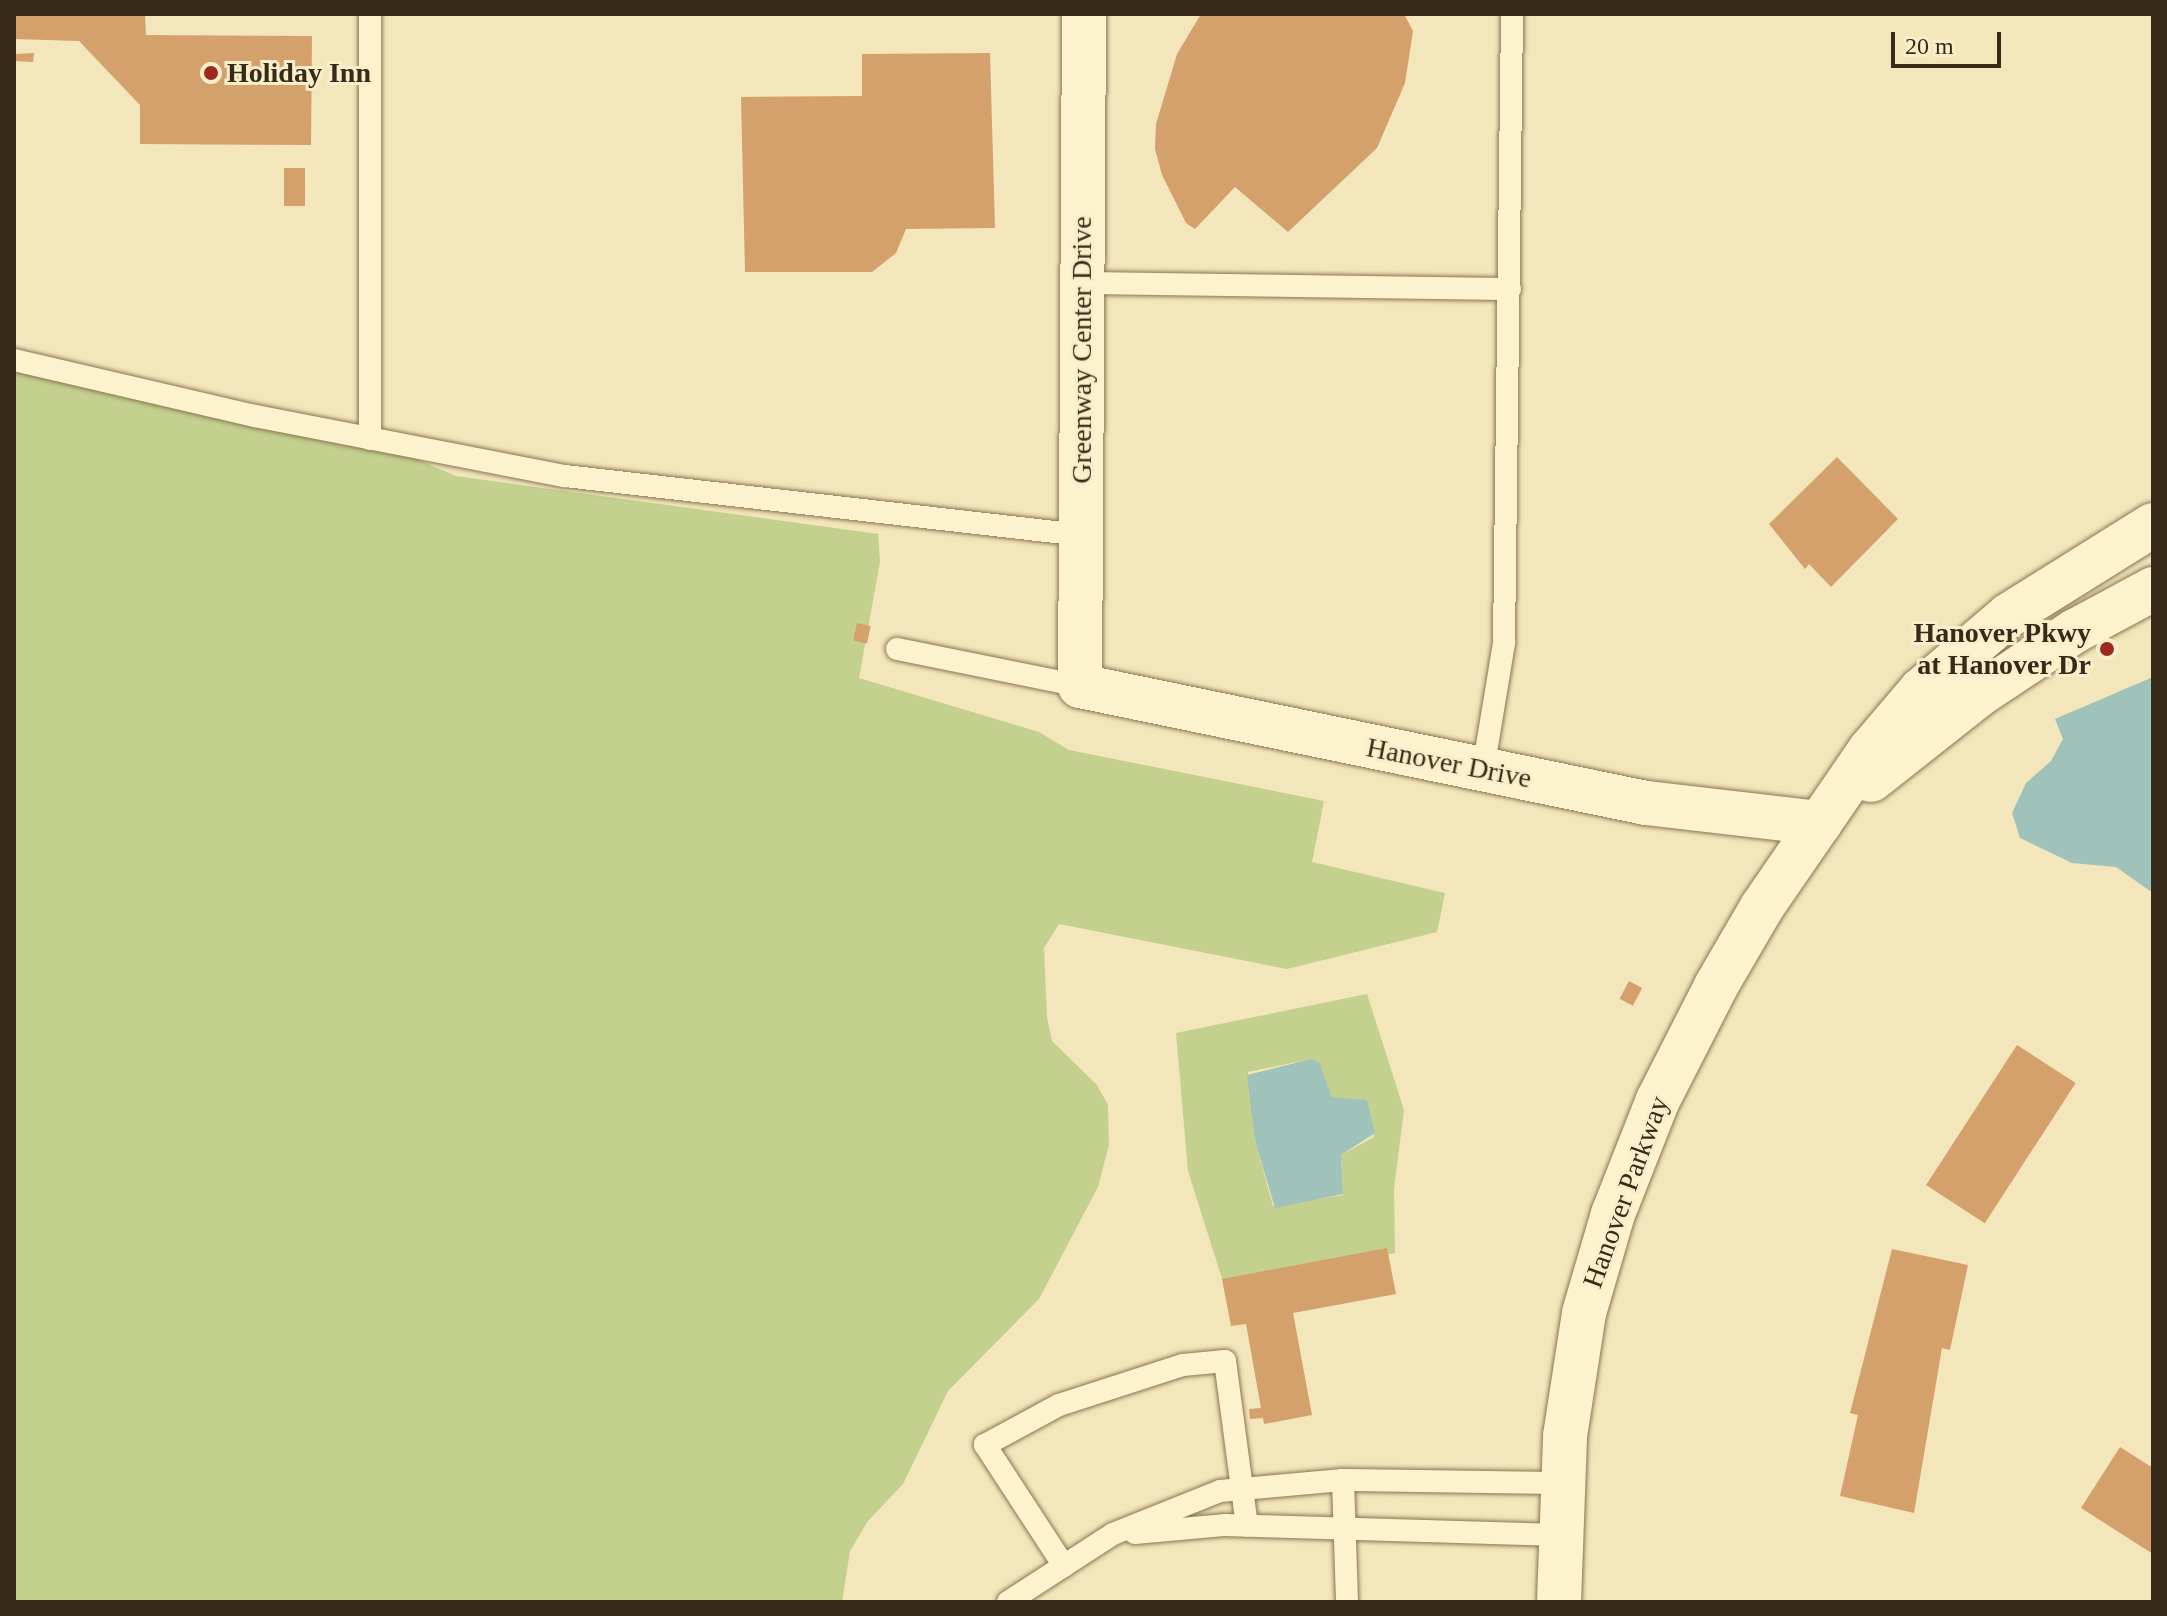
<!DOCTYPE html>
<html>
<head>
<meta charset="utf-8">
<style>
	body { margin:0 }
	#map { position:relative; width:2167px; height:1616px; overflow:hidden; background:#f2e6ba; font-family:"Times New Roman",serif }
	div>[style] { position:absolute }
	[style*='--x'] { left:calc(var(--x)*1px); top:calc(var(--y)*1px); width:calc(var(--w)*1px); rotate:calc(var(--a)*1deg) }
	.green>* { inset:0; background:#c3d08e }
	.water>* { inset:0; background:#9fc2ba }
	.building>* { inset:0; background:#d4a06c; transform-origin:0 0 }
	.roads { filter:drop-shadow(0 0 2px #8a7553) drop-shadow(0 0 2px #8a7553) }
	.service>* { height:22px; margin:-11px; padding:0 11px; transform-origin:11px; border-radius:11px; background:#fcf2ce }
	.minor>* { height:44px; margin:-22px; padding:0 22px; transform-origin:22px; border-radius:22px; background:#fcf2ce }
	.tertiary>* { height:44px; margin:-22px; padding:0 22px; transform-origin:22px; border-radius:22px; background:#fcf2ce }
	.dots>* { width:22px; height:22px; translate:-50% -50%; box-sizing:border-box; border:4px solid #f8efca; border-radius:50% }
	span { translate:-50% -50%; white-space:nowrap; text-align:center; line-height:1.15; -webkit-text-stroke:6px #f8efca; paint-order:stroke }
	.poi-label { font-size:28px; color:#372a19; font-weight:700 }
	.left { translate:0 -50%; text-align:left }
	.right { translate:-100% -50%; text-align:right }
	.street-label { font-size:28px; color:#372a19 }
	.frame { position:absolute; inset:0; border:16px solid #372a19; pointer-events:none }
	.scale { position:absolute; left:1891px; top:32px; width:110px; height:36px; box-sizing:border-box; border:4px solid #372a19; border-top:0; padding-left:10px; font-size:24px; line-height:28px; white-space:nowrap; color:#372a19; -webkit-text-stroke:6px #f8efca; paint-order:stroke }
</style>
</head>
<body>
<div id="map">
	<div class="green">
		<i style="clip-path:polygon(14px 360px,370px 439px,456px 476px,878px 534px,880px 562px,859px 678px,1039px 732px,1069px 750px,1324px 801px,1312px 862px,1445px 893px,1437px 932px,1287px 969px,1059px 924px,1044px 948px,1047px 1017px,1052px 1041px,1097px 1085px,1108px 1105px,1109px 1145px,1098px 1187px,1039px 1299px,948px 1391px,903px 1484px,868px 1521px,850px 1551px,842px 1602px,14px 1602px)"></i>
		<i style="clip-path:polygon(evenodd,1367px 994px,1404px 1110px,1394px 1189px,1395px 1253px,1224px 1285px,1188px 1171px,1176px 1033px,1367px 994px,1311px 1059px,1318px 1062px,1332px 1097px,1367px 1101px,1374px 1137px,1341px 1155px,1343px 1195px,1273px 1206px,1255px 1141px,1248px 1072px,1311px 1059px)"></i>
	</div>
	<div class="water">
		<i style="clip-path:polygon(2153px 677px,2153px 893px,2116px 867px,2072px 863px,2020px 838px,2012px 813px,2026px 783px,2051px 761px,2063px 739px,2055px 719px)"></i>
		<i style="clip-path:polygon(1311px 1059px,1319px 1062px,1332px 1097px,1367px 1100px,1375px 1133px,1341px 1155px,1343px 1194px,1275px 1208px,1255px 1141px,1247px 1075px)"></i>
	</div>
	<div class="building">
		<i style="clip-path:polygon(14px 14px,145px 14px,146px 35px,312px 36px,311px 145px,140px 144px,140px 105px,79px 41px,14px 39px)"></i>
		<i style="clip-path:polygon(1201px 14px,1404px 14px,1413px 31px,1405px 83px,1377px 148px,1288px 232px,1235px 187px,1195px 229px,1186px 223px,1162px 175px,1155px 149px,1156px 124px,1177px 54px)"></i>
		<i style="clip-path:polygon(34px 53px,33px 62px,15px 61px,15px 54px)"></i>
		<i style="clip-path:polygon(990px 53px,995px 228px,906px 229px,896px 253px,872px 272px,745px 272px,741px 97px,862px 96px,862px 54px)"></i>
		<i style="left:284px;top:168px;width:21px;height:38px"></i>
		<i style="clip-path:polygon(1837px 457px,1898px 519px,1831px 587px,1809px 564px,1805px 569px,1769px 524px)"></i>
		<i style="left:857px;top:623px;width:14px;height:18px;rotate:12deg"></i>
		<i style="left:1629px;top:981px;width:15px;height:20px;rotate:28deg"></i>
		<i style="left:2017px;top:1045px;width:70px;height:167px;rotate:33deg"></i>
		<i style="clip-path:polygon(1387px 1248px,1396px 1294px,1293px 1313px,1312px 1415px,1264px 1424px,1263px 1418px,1250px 1419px,1249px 1409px,1261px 1408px,1246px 1324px,1231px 1326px,1222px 1279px)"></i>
		<i style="clip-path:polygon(1892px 1249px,1968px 1265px,1950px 1350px,1942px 1348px,1914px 1513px,1840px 1496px,1858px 1415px,1850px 1413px)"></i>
		<i style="clip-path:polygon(2120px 1447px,2153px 1468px,2153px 1554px,2081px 1508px)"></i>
	</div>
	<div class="roads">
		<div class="service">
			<i style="--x:370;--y:14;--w:425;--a:90"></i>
			<i style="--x:1082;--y:283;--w:428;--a:0.8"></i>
			<i style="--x:14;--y:360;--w:247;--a:13.1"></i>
			<i style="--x:255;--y:416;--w:316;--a:11"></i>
			<i style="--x:565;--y:476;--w:519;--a:6.52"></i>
			<i style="--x:897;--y:649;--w:187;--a:11.4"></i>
			<i style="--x:1483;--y:770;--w:129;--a:-80.6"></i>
			<i style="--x:1504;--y:643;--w:629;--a:-89.27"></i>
			<i style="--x:1343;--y:1480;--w:122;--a:88.1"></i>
			<i style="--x:1135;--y:1533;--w:89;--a:-5.1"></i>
			<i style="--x:1224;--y:1525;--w:335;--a:1.7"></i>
			<i style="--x:1064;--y:1566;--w:145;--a:-123.1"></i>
			<i style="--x:985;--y:1445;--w:84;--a:-28.4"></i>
			<i style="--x:1059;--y:1405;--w:130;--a:-17.9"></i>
			<i style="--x:1183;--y:1365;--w:42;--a:-5.4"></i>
			<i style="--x:1225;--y:1361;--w:166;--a:82.4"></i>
			<i style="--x:1008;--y:1602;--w:125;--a:-32.9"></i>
			<i style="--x:1113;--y:1534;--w:115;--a:-21.9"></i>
			<i style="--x:1220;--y:1491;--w:123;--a:-5.1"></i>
			<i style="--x:1343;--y:1480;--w:218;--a:0.8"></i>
		</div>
		<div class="minor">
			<i style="--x:1084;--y:14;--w:672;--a:90.34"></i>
			<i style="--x:1080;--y:686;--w:578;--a:11.68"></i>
			<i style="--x:1646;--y:803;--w:175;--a:6.6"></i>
		</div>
		<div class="tertiary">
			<i style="--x:1871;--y:780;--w:139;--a:-38.3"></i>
			<i style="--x:1980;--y:694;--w:114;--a:-33.6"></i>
			<i style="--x:2075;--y:631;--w:89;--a:-28.3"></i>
			<i style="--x:1559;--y:1602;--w:166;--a:-87.9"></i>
			<i style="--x:1565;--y:1436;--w:124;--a:-81.2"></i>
			<i style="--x:1584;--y:1313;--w:103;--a:-73.7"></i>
			<i style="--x:1613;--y:1214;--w:123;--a:-68.5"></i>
			<i style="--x:1658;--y:1100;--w:128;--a:-63"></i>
			<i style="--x:1716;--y:986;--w:91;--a:-59.8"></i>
			<i style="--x:1762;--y:907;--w:191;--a:-55.5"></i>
			<i style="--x:1870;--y:750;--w:79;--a:-49.6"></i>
			<i style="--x:1921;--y:690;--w:116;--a:-40.4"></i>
			<i style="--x:2009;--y:615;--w:170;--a:-32"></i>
		</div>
	</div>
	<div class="dots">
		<i style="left:211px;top:73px;background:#9e271e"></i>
		<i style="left:2107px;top:649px;background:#9e271e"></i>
	</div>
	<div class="poi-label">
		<span class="left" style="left:227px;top:73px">Holiday Inn</span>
		<span class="right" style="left:2091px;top:649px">Hanover Pkwy<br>at Hanover Dr</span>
	</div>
	<div class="street-label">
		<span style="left:1082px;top:350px;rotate:-90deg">Greenway Center Drive</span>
		<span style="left:1449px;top:763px;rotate:11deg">Hanover Drive</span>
		<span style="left:1626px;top:1192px;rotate:-70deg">Hanover Parkway</span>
	</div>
	<div class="frame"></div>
	<div class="scale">20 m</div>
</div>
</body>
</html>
